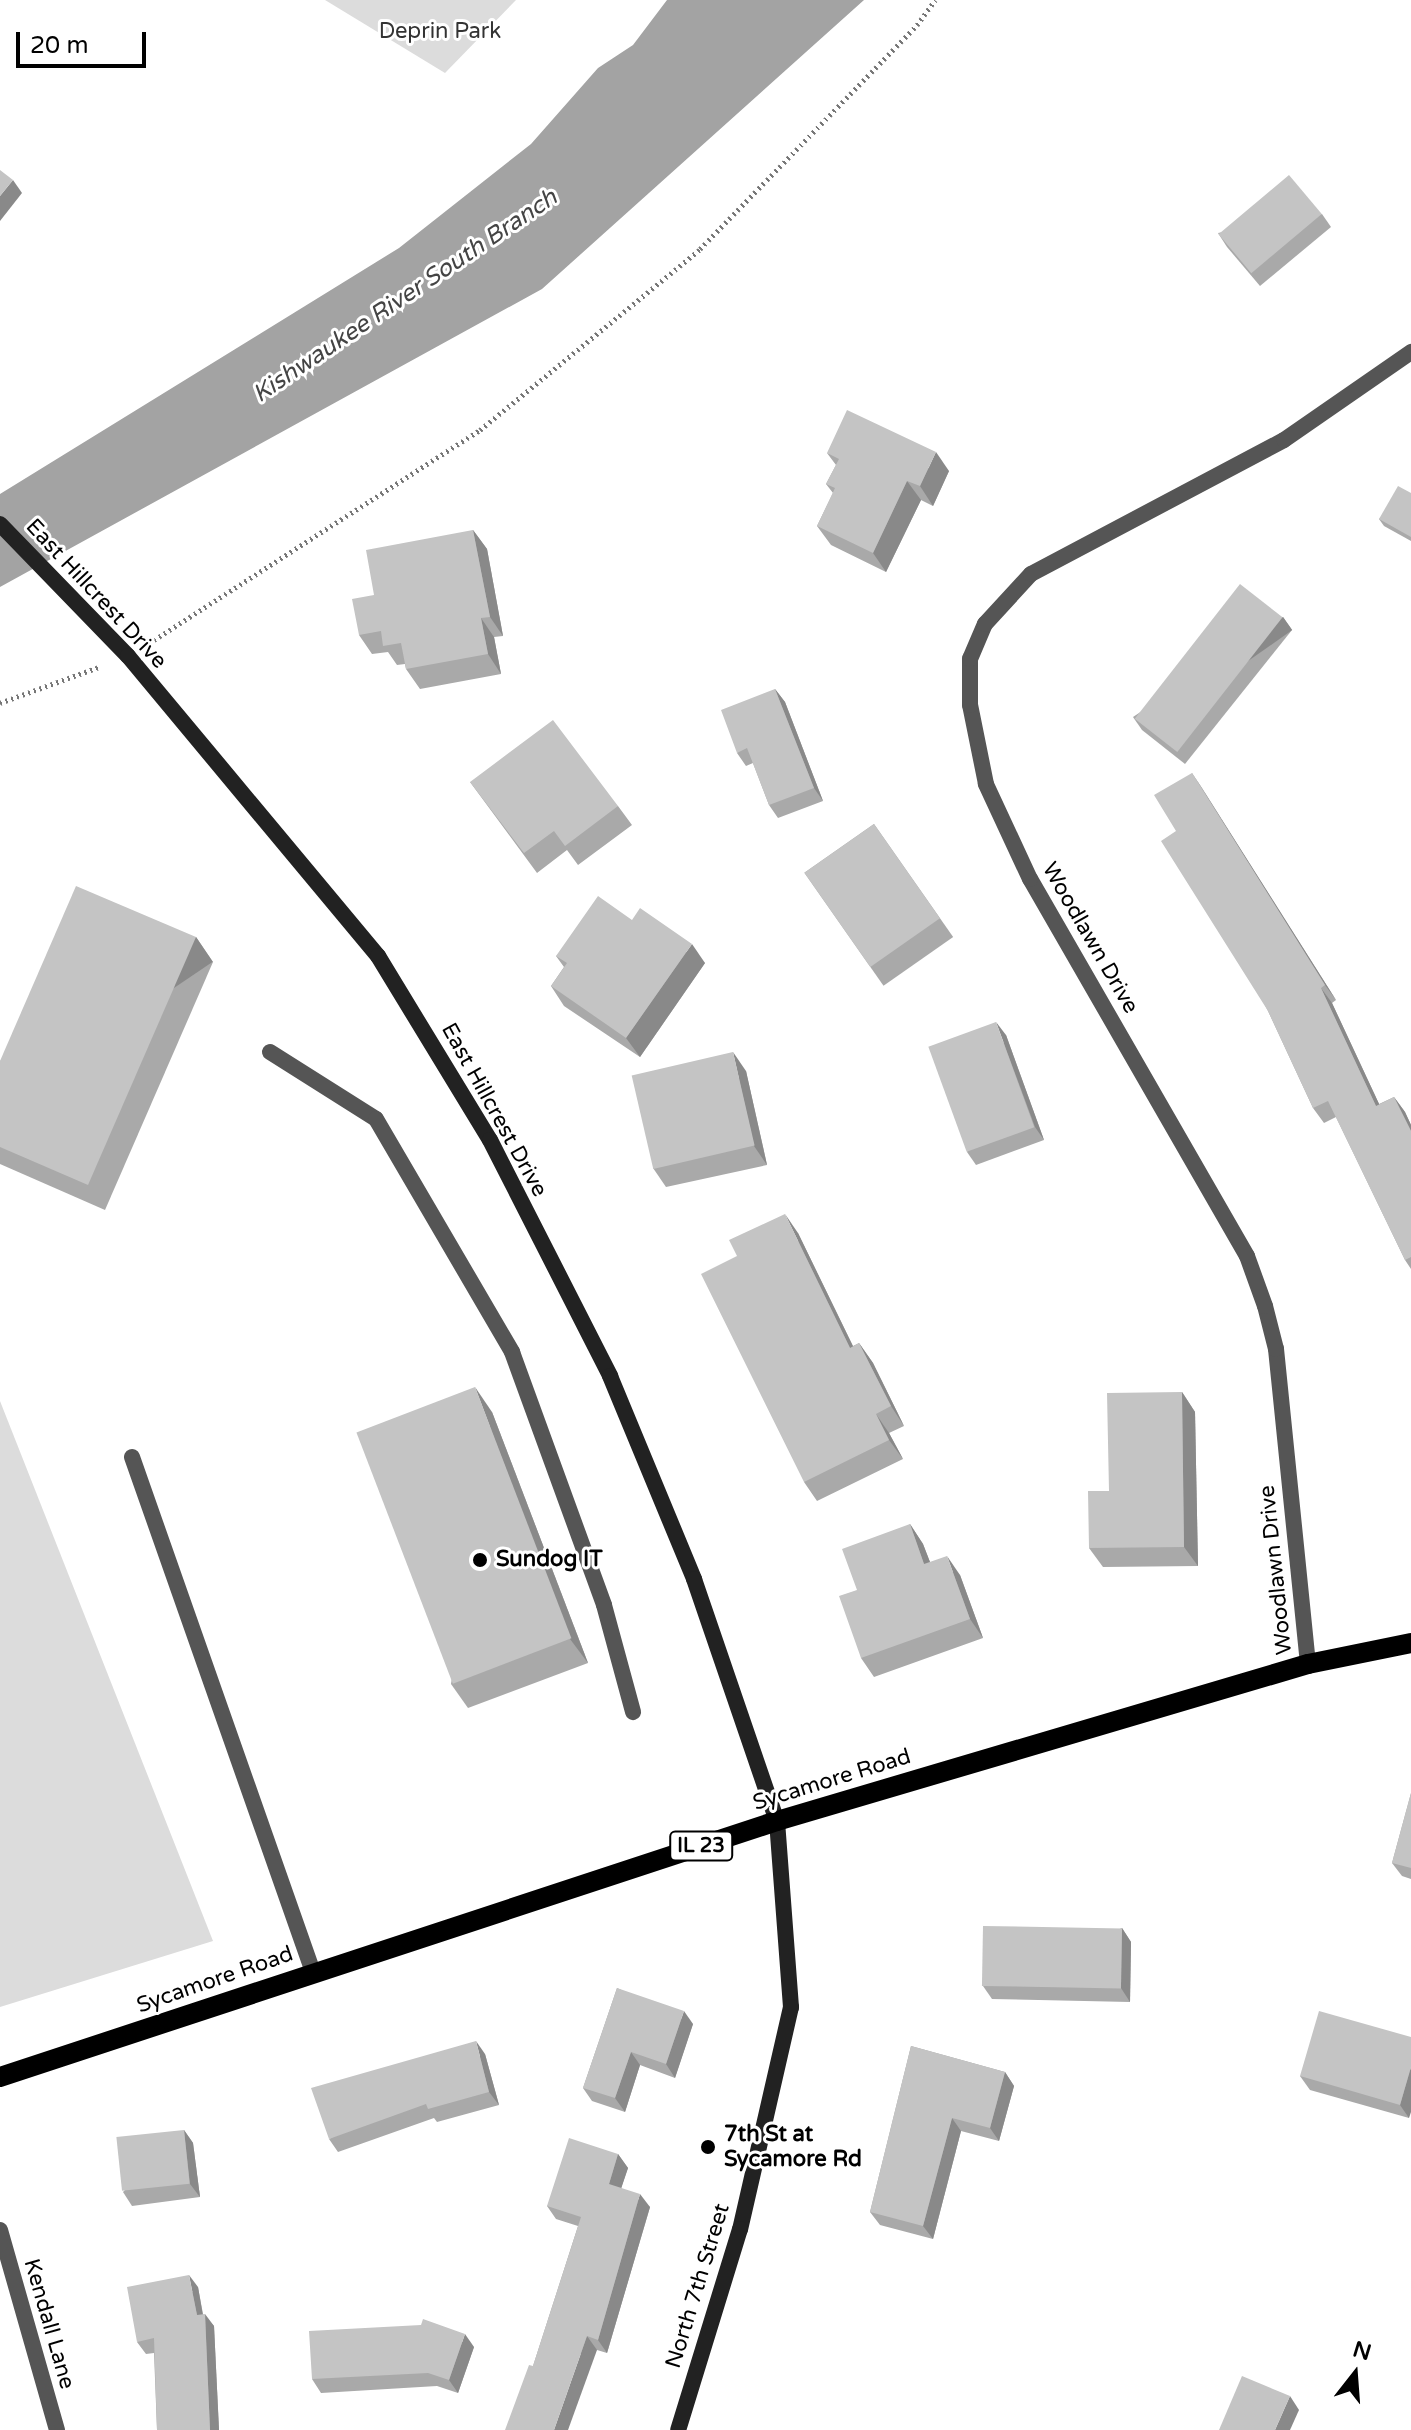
<!DOCTYPE html>
<html>
<head>
<meta charset="utf-8">
<style>
	body { margin:0 }
	#map { position:relative; width:1411px; height:2430px; overflow:hidden; background:#fff; font-family:"Varela Round",sans-serif }
	div>[style] { position:absolute }
	[style*='--x'] { left:calc(var(--x)*1px); top:calc(var(--y)*1px); width:calc(var(--w)*1px); rotate:calc(var(--a)*1deg) }
	.green>* { inset:0; background:#dcdcdc }
	.water>* { inset:0; background:#a3a3a3 }
	.path>* { height:5px; margin-top:-2.5px; transform-origin:0; background:repeating-linear-gradient(90deg,#777 0 2px,transparent 0 6px) }
	.lane>* { height:16px; margin:-8px; padding:0 8px; transform-origin:8px; border-radius:8px; background:#555 }
	.street>* { height:16px; margin:-8px; padding:0 8px; transform-origin:8px; border-radius:8px; background:#555 }
	.secondary>* { height:16px; margin:-8px; padding:0 8px; transform-origin:8px; border-radius:8px; background:#222 }
	.primary>* { height:20px; margin:-10px; padding:0 10px; transform-origin:10px; border-radius:10px; background:#000 }
	.wall>* { inset:0; background:#a9a9a9; transform-origin:0 0 }
	.shaded-wall>* { inset:0; background:#898989; transform-origin:0 0 }
	.building>* { inset:0; background:#c4c4c4; transform-origin:0 0 }
	.dots>* { width:22px; height:22px; translate:-50% -50%; box-sizing:border-box; border:4px solid #fff; border-radius:50% }
	span { translate:-50% -50%; white-space:nowrap; text-align:center; line-height:1.15; -webkit-text-stroke:6px #fff; paint-order:stroke }
	.shield-label span { padding:2px 6px; background:#fff; border:2px solid; border-radius:6px; -webkit-text-stroke-width:0 }
	.shield-label { font-size:20px; color:#000; font-weight:700 }
	.park-label { font-size:22px; color:#333 }
	.street-label { font-size:22px; color:#000 }
	.poi-label { font-size:22px; color:#000; font-weight:700 }
	.left { translate:0 -50%; text-align:left }
	.water-label { font-size:24px; color:#444; font-style:italic }
	.north { position:absolute; left:1315px; top:2334px; width:80px; height:80px; -webkit-text-stroke:6px #fff; paint-order:stroke; rotate:17deg; font-size:22px; font-weight:700; line-height:32px; text-align:center; color:#000 }
	.north::after { content:''; display:block; margin:auto; width:28px; height:36px; background:#000; clip-path:polygon(50% 0,100% 100%,50% 72%,0 100%) }
	.scale { position:absolute; left:16px; top:32px; width:130px; height:36px; box-sizing:border-box; border:4px solid #000; border-top:0; padding-left:10px; font-size:24px; line-height:28px; white-space:nowrap; color:#000; -webkit-text-stroke:6px #fff; paint-order:stroke }
</style>
</head>
<body>
<div id="map">
	<div class="green">
		<i style="clip-path:polygon(325px 0,516px 0,445px 73px)"></i>
		<i style="clip-path:polygon(0 1401px,213px 1941px,0 2007px)"></i>
	</div>
	<div class="water">
		<i style="clip-path:polygon(667px 0,864px 0,542px 289px,0 587px,0 494px,399px 248px,531px 144px,598px 68px,633px 45px)"></i>
	</div>
	<div class="path">
		<i style="--x:154;--y:640;--w:388;--a:-32.8"></i>
		<i style="--x:480;--y:430;--w:285;--a:-39.4"></i>
		<i style="--x:700;--y:249;--w:312;--a:-45.9"></i>
		<i style="--x:917;--y:25;--w:31;--a:-54"></i>
		<i style="--x:0;--y:703;--w:105;--a:-20"></i>
	</div>
	<div class="lane">
		<i style="--x:270;--y:1052;--w:125;--a:32.3"></i>
		<i style="--x:376;--y:1119;--w:270;--a:59.7"></i>
		<i style="--x:512;--y:1352;--w:269;--a:70"></i>
		<i style="--x:604;--y:1605;--w:111;--a:74.8"></i>
		<i style="--x:132;--y:1457;--w:546;--a:70.64"></i>
	</div>
	<div class="street">
		<i style="--x:1308;--y:1664;--w:317;--a:-95.8"></i>
		<i style="--x:1276;--y:1349;--w:44;--a:-104.3"></i>
		<i style="--x:1265;--y:1306;--w:53;--a:-109.8"></i>
		<i style="--x:1247;--y:1256;--w:435;--a:-119.9"></i>
		<i style="--x:1030;--y:879;--w:105;--a:-114.9"></i>
		<i style="--x:986;--y:784;--w:81;--a:-101.4"></i>
		<i style="--x:970;--y:705;--w:46;--a:-90"></i>
		<i style="--x:970;--y:659;--w:38;--a:-67"></i>
		<i style="--x:985;--y:624;--w:68;--a:-47.4"></i>
		<i style="--x:1031;--y:574;--w:286;--a:-27.9"></i>
		<i style="--x:1284;--y:440;--w:155;--a:-34.7"></i>
		<i style="--x:0;--y:2230;--w:208;--a:74.1"></i>
	</div>
	<div class="secondary">
		<i style="--x:0;--y:524;--w:184;--a:45.9"></i>
		<i style="--x:128;--y:656;--w:391;--a:50.2"></i>
		<i style="--x:378;--y:956;--w:215;--a:58.7"></i>
		<i style="--x:490;--y:1140;--w:265;--a:63"></i>
		<i style="--x:610;--y:1376;--w:220;--a:67.5"></i>
		<i style="--x:694;--y:1579;--w:256;--a:71.1"></i>
		<i style="--x:777;--y:1821;--w:187;--a:85.7"></i>
		<i style="--x:791;--y:2007;--w:228;--a:102.9"></i>
		<i style="--x:740;--y:2229;--w:210;--a:107.1"></i>
	</div>
	<div class="primary">
		<i style="--x:0;--y:2077;--w:818;--a:-18.24"></i>
		<i style="--x:777;--y:1821;--w:554;--a:-16.47"></i>
		<i style="--x:1308;--y:1664;--w:105;--a:-11.5"></i>
	</div>
	<div class="wall">
		<i style="clip-path:polygon(1322px 214px,1331px 227px,1260px 286px,1227px 247px,1218px 233px)"></i>
		<i style="clip-path:polygon(827px 453px,949px 471px,933px 506px,921px 500px,886px 572px,831px 545px,817px 526px,833px 493px,826px 484px,836px 465px)"></i>
		<i style="clip-path:polygon(1411px 493px,1411px 541px,1384px 526px,1379px 519px)"></i>
		<i style="clip-path:polygon(473px 530px,487px 549px,503px 636px,494px 637px,501px 674px,420px 689px,406px 669px,405px 664px,397px 665px,388px 652px,372px 654px,359px 635px,374px 595px)"></i>
		<i style="clip-path:polygon(1283px 617px,1292px 630px,1185px 764px,1142px 730px,1133px 717px)"></i>
		<i style="clip-path:polygon(775px 689px,785px 702px,823px 801px,778px 818px,769px 805px,753px 763px,746px 766px,737px 753px)"></i>
		<i style="clip-path:polygon(1192px 773px,1336px 1000px,1332px 1003px,1379px 1104px,1394px 1097px,1405px 1112px,1411px 1125px,1411px 1269px,1405px 1260px,1336px 1117px,1324px 1123px,1313px 1108px,1268px 1011px,1176px 831px)"></i>
		<i style="clip-path:polygon(470px 782px,618px 806px,632px 825px,578px 865px,567px 850px,537px 873px)"></i>
		<i style="left:874px;top:824px;width:138px;height:85px;rotate:55deg"></i>
		<i style="clip-path:polygon(632px 920px,705px 963px,640px 1057px,564px 1006px,551px 986px,564px 967px,556px 956px)"></i>
		<i style="clip-path:polygon(196px 937px,213px 962px,105px 1210px,0 1164px,0 1061px)"></i>
		<i style="clip-path:polygon(1006px 1035px,1044px 1140px,976px 1165px,967px 1152px)"></i>
		<i style="clip-path:polygon(746px 1071px,767px 1165px,666px 1187px,653px 1168px)"></i>
		<i style="clip-path:polygon(798px 1233px,853px 1346px,859px 1343px,873px 1363px,904px 1426px,889px 1433px,903px 1459px,817px 1501px,804px 1482px)"></i>
		<i style="clip-path:polygon(1182px 1392px,1195px 1412px,1198px 1566px,1103px 1567px,1089px 1548px,1109px 1491px)"></i>
		<i style="clip-path:polygon(492px 1412px,588px 1663px,468px 1708px,451px 1684px)"></i>
		<i style="clip-path:polygon(910px 1524px,923px 1544px,930px 1562px,960px 1575px,983px 1638px,874px 1677px,861px 1658px,857px 1590px)"></i>
		<i style="clip-path:polygon(1411px 1793px,1411px 1879px,1402px 1876px,1392px 1863px)"></i>
		<i style="clip-path:polygon(1122px 1928px,1131px 1942px,1130px 2002px,992px 1999px,983px 1986px)"></i>
		<i style="clip-path:polygon(617px 1988px,693px 2024px,675px 2078px,640px 2065px,625px 2112px,592px 2101px,583px 2088px)"></i>
		<i style="clip-path:polygon(1411px 2037px,1409px 2118px,1310px 2090px,1300px 2076px)"></i>
		<i style="clip-path:polygon(911px 2046px,1005px 2072px,1014px 2086px,999px 2141px,961px 2131px,933px 2239px,880px 2225px,870px 2212px)"></i>
		<i style="clip-path:polygon(485px 2054px,499px 2105px,437px 2122px,434px 2118px,338px 2152px,329px 2139px)"></i>
		<i style="clip-path:polygon(184px 2130px,193px 2143px,200px 2197px,132px 2206px,123px 2192px)"></i>
		<i style="clip-path:polygon(618px 2154px,628px 2168px,621px 2188px,650px 2207px,607px 2353px,597px 2350px,533px 2366px,578px 2226px,556px 2219px,547px 2206px)"></i>
		<i style="clip-path:polygon(198px 2287px,203px 2314px,214px 2326px,219px 2430px,157px 2430px,154px 2353px,146px 2354px,137px 2342px)"></i>
		<i style="clip-path:polygon(421px 2325px,474px 2347px,458px 2393px,437px 2386px,321px 2393px,312px 2379px)"></i>
	</div>
	<div class="shaded-wall">
		<i style="clip-path:polygon(13px 180px,22px 193px,0 221px,0 196px)"></i>
		<i style="clip-path:polygon(936px 452px,949px 471px,933px 506px,920px 486px)"></i>
		<i style="clip-path:polygon(907px 481px,921px 500px,886px 572px,873px 553px)"></i>
		<i style="clip-path:polygon(473px 530px,487px 549px,503px 636px,490px 617px)"></i>
		<i style="left:1283px;top:617px;width:16px;height:171px;rotate:55deg"></i>
		<i style="clip-path:polygon(481px 618px,494px 637px,501px 674px,488px 654px)"></i>
		<i style="clip-path:polygon(775px 689px,785px 702px,823px 801px,814px 788px)"></i>
		<i style="clip-path:polygon(1192px 773px,1202px 788px,1336px 1000px,1325px 985px)"></i>
		<i style="left:196px;top:937px;width:30px;height:270px;rotate:56deg"></i>
		<i style="clip-path:polygon(692px 944px,705px 963px,640px 1057px,626px 1038px)"></i>
		<i style="clip-path:polygon(1321px 988px,1332px 1003px,1387px 1121px,1376px 1106px)"></i>
		<i style="clip-path:polygon(996px 1022px,1006px 1035px,1044px 1140px,1035px 1127px)"></i>
		<i style="clip-path:polygon(733px 1052px,746px 1071px,767px 1165px,754px 1146px)"></i>
		<i style="clip-path:polygon(1394px 1097px,1405px 1112px,1411px 1125px,1411px 1131px)"></i>
		<i style="clip-path:polygon(785px 1214px,798px 1233px,863px 1367px,850px 1348px)"></i>
		<i style="clip-path:polygon(859px 1343px,873px 1363px,904px 1426px,891px 1406px)"></i>
		<i style="clip-path:polygon(475px 1387px,492px 1412px,588px 1663px,570px 1639px)"></i>
		<i style="clip-path:polygon(1182px 1392px,1195px 1412px,1198px 1566px,1184px 1547px)"></i>
		<i style="clip-path:polygon(876px 1414px,889px 1433px,903px 1459px,889px 1440px)"></i>
		<i style="clip-path:polygon(910px 1524px,923px 1544px,938px 1583px,924px 1564px)"></i>
		<i style="clip-path:polygon(947px 1556px,960px 1575px,983px 1638px,970px 1619px)"></i>
		<i style="clip-path:polygon(1122px 1928px,1131px 1942px,1130px 2002px,1121px 1988px)"></i>
		<i style="clip-path:polygon(684px 2011px,693px 2024px,675px 2078px,666px 2064px)"></i>
		<i style="clip-path:polygon(476px 2041px,485px 2054px,499px 2105px,489px 2092px)"></i>
		<i style="clip-path:polygon(631px 2052px,640px 2065px,625px 2112px,615px 2098px)"></i>
		<i style="clip-path:polygon(1411px 2067px,1411px 2112px,1409px 2118px,1400px 2105px)"></i>
		<i style="clip-path:polygon(1005px 2072px,1014px 2086px,999px 2141px,990px 2128px)"></i>
		<i style="clip-path:polygon(952px 2118px,961px 2131px,933px 2239px,923px 2226px)"></i>
		<i style="clip-path:polygon(184px 2130px,193px 2143px,200px 2197px,190px 2184px)"></i>
		<i style="clip-path:polygon(618px 2154px,628px 2168px,618px 2198px,609px 2184px)"></i>
		<i style="clip-path:polygon(640px 2194px,650px 2207px,607px 2353px,598px 2340px)"></i>
		<i style="clip-path:polygon(189px 2275px,198px 2287px,205px 2328px,197px 2315px)"></i>
		<i style="clip-path:polygon(205px 2314px,214px 2326px,219px 2430px,210px 2430px)"></i>
		<i style="clip-path:polygon(465px 2334px,474px 2347px,458px 2393px,449px 2380px)"></i>
		<i style="clip-path:polygon(587px 2336px,597px 2350px,568px 2430px,554px 2430px)"></i>
		<i style="clip-path:polygon(1290px 2396px,1299px 2410px,1290px 2430px,1275px 2430px)"></i>
	</div>
	<div class="building">
		<i style="clip-path:polygon(0 170px,13px 180px,0 196px)"></i>
		<i style="left:1289px;top:175px;width:51px;height:92px;rotate:50deg"></i>
		<i style="clip-path:polygon(847px 410px,936px 452px,920px 486px,907px 481px,873px 553px,817px 526px,835px 488px,826px 484px,839px 459px,827px 453px)"></i>
		<i style="clip-path:polygon(1398px 486px,1411px 493px,1411px 537px,1379px 519px)"></i>
		<i style="clip-path:polygon(473px 530px,490px 617px,481px 618px,488px 654px,406px 669px,401px 643px,383px 646px,381px 631px,359px 635px,352px 599px,374px 595px,366px 550px)"></i>
		<i style="left:1240px;top:584px;width:54px;height:171px;rotate:38deg"></i>
		<i style="clip-path:polygon(775px 689px,814px 788px,769px 805px,747px 748px,737px 753px,721px 710px)"></i>
		<i style="clip-path:polygon(553px 720px,618px 806px,565px 846px,554px 831px,524px 853px,470px 782px)"></i>
		<i style="clip-path:polygon(1192px 773px,1325px 985px,1321px 988px,1376px 1106px,1394px 1097px,1411px 1131px,1411px 1257px,1405px 1260px,1328px 1101px,1313px 1108px,1268px 1011px,1161px 841px,1176px 831px,1154px 795px)"></i>
		<i style="left:874px;top:824px;width:115px;height:85px;rotate:55deg"></i>
		<i style="clip-path:polygon(76px 886px,196px 937px,88px 1185px,0 1147px,0 1061px)"></i>
		<i style="clip-path:polygon(598px 896px,632px 920px,640px 908px,692px 944px,626px 1038px,551px 986px,567px 963px,556px 956px)"></i>
		<i style="left:996px;top:1022px;width:112px;height:72px;rotate:70deg"></i>
		<i style="left:733px;top:1052px;width:96px;height:104px;rotate:77deg"></i>
		<i style="clip-path:polygon(785px 1214px,850px 1348px,859px 1343px,891px 1406px,876px 1414px,889px 1440px,804px 1482px,701px 1274px,737px 1256px,729px 1240px)"></i>
		<i style="left:475px;top:1387px;width:269px;height:127px;rotate:69deg"></i>
		<i style="clip-path:polygon(1182px 1392px,1184px 1547px,1089px 1548px,1088px 1491px,1109px 1491px,1107px 1393px)"></i>
		<i style="clip-path:polygon(910px 1524px,924px 1564px,947px 1556px,970px 1619px,861px 1658px,839px 1596px,857px 1590px,842px 1549px)"></i>
		<i style="clip-path:polygon(1411px 1793px,1411px 1868px,1392px 1863px)"></i>
		<i style="left:983px;top:1926px;width:139px;height:60px;rotate:1deg"></i>
		<i style="clip-path:polygon(617px 1988px,684px 2011px,666px 2064px,631px 2052px,615px 2098px,583px 2088px)"></i>
		<i style="clip-path:polygon(1319px 2011px,1411px 2037px,1411px 2067px,1400px 2105px,1300px 2076px)"></i>
		<i style="clip-path:polygon(476px 2041px,489px 2092px,428px 2109px,426px 2104px,329px 2139px,311px 2088px)"></i>
		<i style="clip-path:polygon(911px 2046px,1005px 2072px,990px 2128px,952px 2118px,923px 2226px,870px 2212px)"></i>
		<i style="left:184px;top:2130px;width:54px;height:68px;rotate:84deg"></i>
		<i style="clip-path:polygon(569px 2138px,618px 2154px,609px 2184px,640px 2194px,598px 2340px,587px 2336px,554px 2430px,505px 2430px,529px 2365px,533px 2366px,581px 2217px,547px 2206px)"></i>
		<i style="clip-path:polygon(189px 2275px,197px 2315px,205px 2314px,210px 2430px,157px 2430px,154px 2338px,137px 2342px,127px 2287px)"></i>
		<i style="clip-path:polygon(423px 2319px,465px 2334px,449px 2380px,428px 2373px,312px 2379px,309px 2331px,421px 2325px)"></i>
		<i style="clip-path:polygon(1242px 2376px,1290px 2396px,1275px 2430px,1219px 2430px)"></i>
	</div>
	<div class="dots">
		<i style="left:480px;top:1560px;background:#000"></i>
		<i style="left:708px;top:2147px;background:#000"></i>
	</div>
	<div class="shield-label">
		<span style="left:701px;top:1846px">IL 23</span>
	</div>
	<div class="park-label">
		<span style="left:440px;top:32px">Deprin Park</span>
	</div>
	<div class="street-label">
		<span style="left:96px;top:594px;rotate:47deg">East Hillcrest Drive</span>
		<span style="left:1090px;top:938px;rotate:60deg">Woodlawn Drive</span>
		<span style="left:494px;top:1110px;rotate:61deg">East Hillcrest Drive</span>
		<span style="left:1276px;top:1570px;rotate:-96deg">Woodlawn Drive</span>
		<span style="left:832px;top:1780px;rotate:-17deg">Sycamore Road</span>
		<span style="left:215px;top:1980px;rotate:-19deg">Sycamore Road</span>
		<span style="left:698px;top:2286px;rotate:-73deg">North 7th Street</span>
		<span style="left:49px;top:2324px;rotate:74deg">Kendall Lane</span>
	</div>
	<div class="poi-label">
		<span class="left" style="left:496px;top:1560px">Sundog IT</span>
		<span class="left" style="left:724px;top:2147px">7th St at<br>Sycamore Rd</span>
	</div>
	<div class="water-label">
		<span style="left:405px;top:296px;rotate:-34deg">Kishwaukee River South Branch</span>
	</div>
	<div class="north">N</div>
	<div class="scale">20 m</div>
</div>
</body>
</html>
